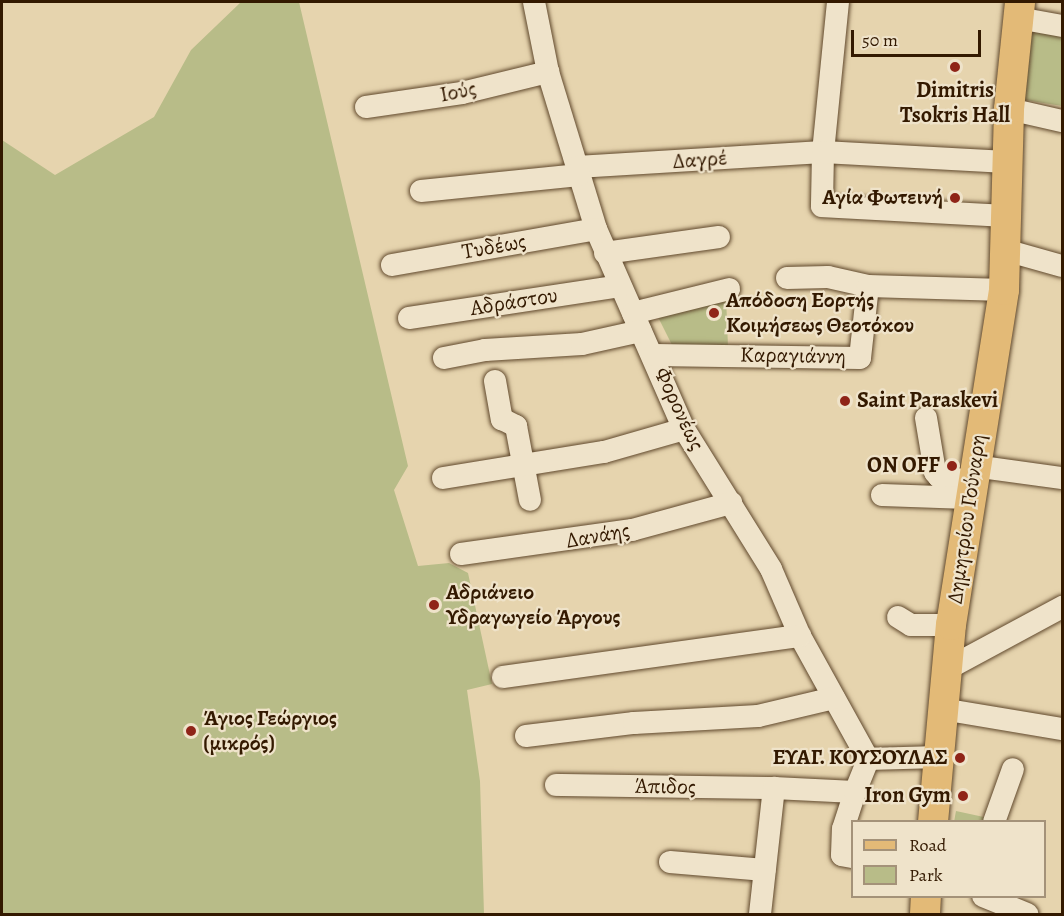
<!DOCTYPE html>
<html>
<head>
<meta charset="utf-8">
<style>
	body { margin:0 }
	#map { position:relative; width:1064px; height:916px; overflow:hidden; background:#e6d4ae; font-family:Alegreya,serif }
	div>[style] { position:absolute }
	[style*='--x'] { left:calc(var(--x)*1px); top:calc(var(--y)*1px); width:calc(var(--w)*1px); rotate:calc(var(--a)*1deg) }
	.green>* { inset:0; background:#b8bc88 }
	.roads { filter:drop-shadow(0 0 2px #60482c) drop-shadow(0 0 2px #60482c) }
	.minor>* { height:22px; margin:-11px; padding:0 11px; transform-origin:11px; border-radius:11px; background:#efe3ca }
	.major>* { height:30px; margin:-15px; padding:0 15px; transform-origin:15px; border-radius:15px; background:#e3ba77 }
	.dots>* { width:16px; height:16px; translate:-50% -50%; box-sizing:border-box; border:3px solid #efe3ca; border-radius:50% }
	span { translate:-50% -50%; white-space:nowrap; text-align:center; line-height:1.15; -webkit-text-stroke:4.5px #efe3ca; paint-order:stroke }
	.poi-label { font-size:22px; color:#331900; font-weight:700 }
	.right { translate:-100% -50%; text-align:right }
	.left { translate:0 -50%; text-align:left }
	.street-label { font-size:22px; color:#331900 }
	.frame { position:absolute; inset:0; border:3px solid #331900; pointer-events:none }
	.legend { position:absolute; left:851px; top:820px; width:195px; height:78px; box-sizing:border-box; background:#efe3ca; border:2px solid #a49279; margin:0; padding:8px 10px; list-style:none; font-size:18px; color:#331900 }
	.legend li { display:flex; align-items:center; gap:12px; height:30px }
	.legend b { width:30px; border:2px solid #a49279 }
	.scale { position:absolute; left:851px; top:30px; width:130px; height:27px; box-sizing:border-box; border:3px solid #331900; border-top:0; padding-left:8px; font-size:18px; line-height:21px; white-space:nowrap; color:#331900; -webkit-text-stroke:4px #efe3ca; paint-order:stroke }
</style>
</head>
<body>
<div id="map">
	<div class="green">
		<i style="clip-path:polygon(241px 2px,299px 2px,408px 466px,394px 490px,418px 566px,449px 563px,468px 573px,492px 684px,467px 690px,480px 781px,484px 914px,2px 914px,2px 140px,55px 175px,154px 117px,191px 50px)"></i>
		<i style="clip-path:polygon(1030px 27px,1062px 31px,1062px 106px,1019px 99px)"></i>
		<i style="clip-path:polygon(726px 296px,728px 347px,673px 347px,655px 311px)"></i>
		<i style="clip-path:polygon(956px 811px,993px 819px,954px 822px)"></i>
	</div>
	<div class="roads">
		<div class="minor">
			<i style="--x:534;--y:2;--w:71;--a:78.7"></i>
			<i style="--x:548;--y:72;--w:164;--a:73"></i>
			<i style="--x:596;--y:229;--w:219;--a:66.3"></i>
			<i style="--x:684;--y:429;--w:165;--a:58.1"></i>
			<i style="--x:771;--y:569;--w:73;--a:66.6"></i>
			<i style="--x:800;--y:636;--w:141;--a:61.1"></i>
			<i style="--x:868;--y:759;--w:71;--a:-1.6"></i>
			<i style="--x:838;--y:2;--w:151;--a:95.7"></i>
			<i style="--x:823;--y:152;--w:54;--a:91.1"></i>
			<i style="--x:822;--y:206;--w:183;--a:3.1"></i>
			<i style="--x:1018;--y:18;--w:45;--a:10.3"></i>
			<i style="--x:366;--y:107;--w:97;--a:-8.3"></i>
			<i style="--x:462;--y:93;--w:89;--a:-13.7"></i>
			<i style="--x:1009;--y:109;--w:54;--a:12.8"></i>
			<i style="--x:577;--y:167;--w:246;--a:-3.5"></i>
			<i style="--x:823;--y:152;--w:184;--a:3.1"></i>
			<i style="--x:421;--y:191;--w:159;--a:-5.8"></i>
			<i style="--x:1005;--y:250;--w:59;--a:15.7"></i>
			<i style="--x:605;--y:253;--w:115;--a:-8"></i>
			<i style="--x:392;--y:265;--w:207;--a:-10"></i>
			<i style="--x:787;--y:278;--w:41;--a:-1.4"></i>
			<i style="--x:828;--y:277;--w:41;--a:12.7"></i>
			<i style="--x:633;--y:313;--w:99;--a:-14"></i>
			<i style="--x:409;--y:318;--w:213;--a:-8.6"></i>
			<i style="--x:654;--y:355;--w:206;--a:0.8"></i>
			<i style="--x:860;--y:358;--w:72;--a:-83.7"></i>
			<i style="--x:868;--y:286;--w:136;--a:1.7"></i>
			<i style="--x:444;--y:358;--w:42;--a:-11"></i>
			<i style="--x:485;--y:350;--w:97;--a:-3.5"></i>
			<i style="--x:582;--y:344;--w:60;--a:-12.4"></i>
			<i style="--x:495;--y:381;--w:39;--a:80"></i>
			<i style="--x:502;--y:419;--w:16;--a:27"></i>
			<i style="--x:516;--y:426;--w:75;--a:79.3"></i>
			<i style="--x:926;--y:418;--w:55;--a:80.5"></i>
			<i style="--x:935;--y:472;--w:6;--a:51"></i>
			<i style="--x:939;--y:477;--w:32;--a:7"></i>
			<i style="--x:974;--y:466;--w:89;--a:7.8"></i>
			<i style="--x:443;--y:478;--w:163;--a:-9.2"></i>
			<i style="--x:604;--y:452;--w:83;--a:-16"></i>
			<i style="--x:882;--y:495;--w:86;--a:2"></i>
			<i style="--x:461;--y:554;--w:173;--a:-8"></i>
			<i style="--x:632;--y:530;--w:103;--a:-15.3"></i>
			<i style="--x:898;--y:617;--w:15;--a:32"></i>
			<i style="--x:911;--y:625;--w:40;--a:0"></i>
			<i style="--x:947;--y:669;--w:131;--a:-28.3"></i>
			<i style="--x:503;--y:677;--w:300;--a:-7.9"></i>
			<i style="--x:942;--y:709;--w:122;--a:9.5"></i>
			<i style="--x:526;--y:736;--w:109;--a:-6.9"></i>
			<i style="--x:634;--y:723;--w:124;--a:-3.2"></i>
			<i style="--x:758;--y:716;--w:78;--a:-13.3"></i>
			<i style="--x:556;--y:785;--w:218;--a:0.8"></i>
			<i style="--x:994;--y:822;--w:56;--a:-70.3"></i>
			<i style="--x:852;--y:857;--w:10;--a:-169"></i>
			<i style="--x:842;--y:855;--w:26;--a:-88"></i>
			<i style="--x:843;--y:829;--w:39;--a:-72"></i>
			<i style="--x:670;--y:862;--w:95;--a:4.8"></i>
			<i style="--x:983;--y:896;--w:48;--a:22.2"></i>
			<i style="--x:760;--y:914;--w:127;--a:-83.7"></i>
			<i style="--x:774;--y:788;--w:81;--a:2.8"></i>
			<i style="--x:855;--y:792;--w:35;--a:-68"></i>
		</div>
		<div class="major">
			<i style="--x:933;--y:822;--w:198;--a:-84.8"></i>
			<i style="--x:951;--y:625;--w:339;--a:-81"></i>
			<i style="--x:1004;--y:290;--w:181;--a:-88.4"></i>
			<i style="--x:1009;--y:109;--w:108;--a:-84.1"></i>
			<i style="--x:925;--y:914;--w:18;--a:-87"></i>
		</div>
	</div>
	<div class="dots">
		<i style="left:955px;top:67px;background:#8f2418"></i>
		<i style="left:955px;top:198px;background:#8f2418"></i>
		<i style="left:714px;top:313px;background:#8f2418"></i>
		<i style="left:845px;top:401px;background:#8f2418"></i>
		<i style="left:952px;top:466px;background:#8f2418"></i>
		<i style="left:434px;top:605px;background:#8f2418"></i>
		<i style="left:191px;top:731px;background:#8f2418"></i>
		<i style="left:960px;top:758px;background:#8f2418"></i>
		<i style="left:963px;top:796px;background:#8f2418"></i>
	</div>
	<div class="poi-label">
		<span style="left:955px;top:103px">Dimitris<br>Tsokris Hall</span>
		<span class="right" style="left:943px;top:198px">Αγία Φωτεινή</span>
		<span class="left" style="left:726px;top:313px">Απόδοση Εορτής<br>Κοιμήσεως Θεοτόκου</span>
		<span class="left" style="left:857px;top:401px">Saint Paraskevi</span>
		<span class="right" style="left:940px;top:466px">ON OFF</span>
		<span class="left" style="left:446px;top:605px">Αδριάνειο<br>Υδραγωγείο Άργους</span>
		<span class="left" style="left:203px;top:731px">Άγιος Γεώργιος<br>(μικρός)</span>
		<span class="right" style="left:948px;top:758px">ΕΥΑΓ. ΚΟΥΣΟΥΛΑΣ</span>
		<span class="right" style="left:951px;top:796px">Iron Gym</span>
	</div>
	<div class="street-label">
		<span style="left:458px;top:92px;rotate:-11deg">Ιούς</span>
		<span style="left:700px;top:160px;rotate:-4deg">Δαγρέ</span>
		<span style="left:494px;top:247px;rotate:-10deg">Τυδέως</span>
		<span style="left:514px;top:302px;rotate:-9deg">Αδράστου</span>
		<span style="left:793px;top:356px;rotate:1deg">Καραγιάννη</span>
		<span style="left:679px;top:409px;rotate:65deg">Φορονέως</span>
		<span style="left:967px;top:519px;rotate:-82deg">Δημητρίου Γούναρη</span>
		<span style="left:598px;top:536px;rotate:-10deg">Δανάης</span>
		<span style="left:665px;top:787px;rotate:1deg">Άπιδος</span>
	</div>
	<div class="frame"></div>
	<ul class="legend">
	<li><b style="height:8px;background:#e3ba77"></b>Road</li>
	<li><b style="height:16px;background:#b8bc88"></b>Park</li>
	</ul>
	<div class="scale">50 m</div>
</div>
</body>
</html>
